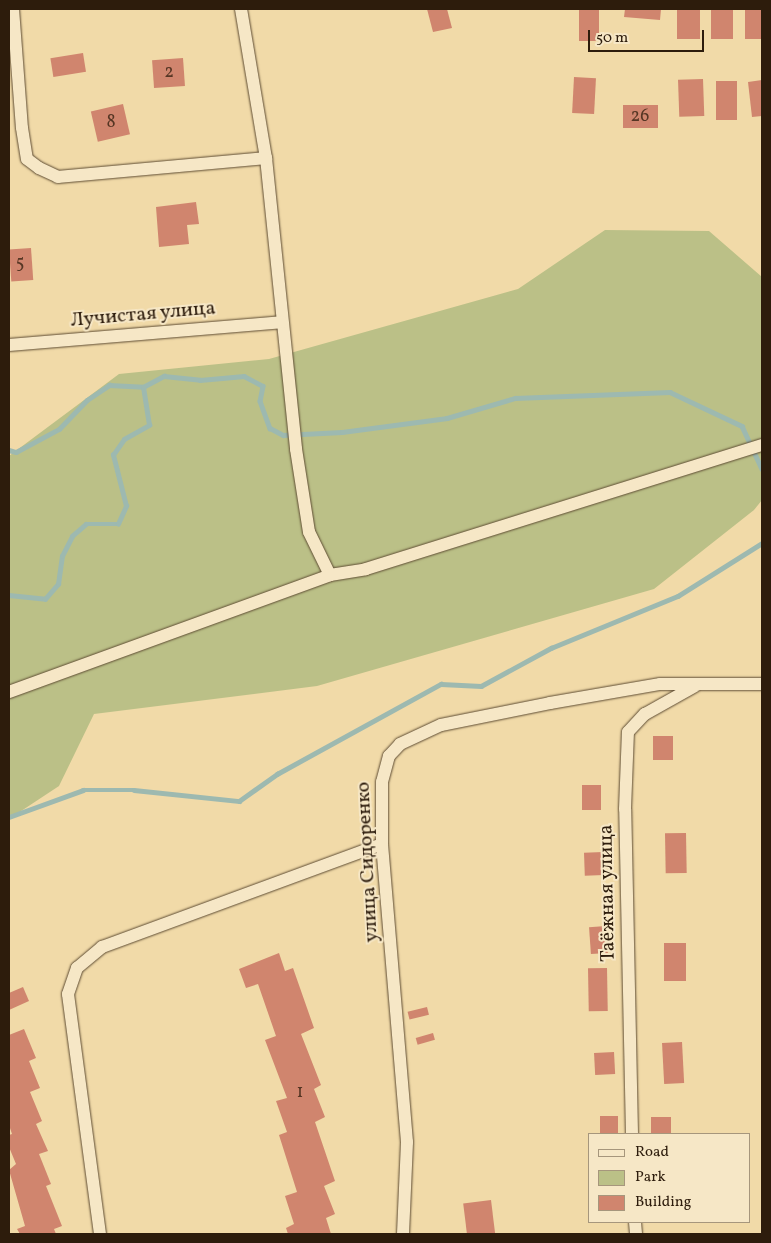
<!DOCTYPE html>
<html>
<head>
<meta charset="utf-8">
<style>
	body { margin:0 }
	#map { position:relative; width:771px; height:1243px; overflow:hidden; background:#f1daa8; font-family:Vollkorn,serif }
	div>[style] { position:absolute }
	[style*='--x'] { left:calc(var(--x)*1px); top:calc(var(--y)*1px); width:calc(var(--w)*1px); rotate:calc(var(--a)*1deg) }
	.green>* { inset:0; background:#bbc087 }
	.stream>* { height:4.5px; margin:-2.25px; padding:0 2.25px; transform-origin:2.25px; border-radius:2.25px; background:#9db9b0 }
	.building>* { inset:0; background:#d0856e; transform-origin:0 0 }
	.roads { filter:drop-shadow(0 0 1px #5e4c33) drop-shadow(0 0 1px #5e4c33) }
	.minor>* { height:12px; margin:-6px; padding:0 6px; transform-origin:6px; border-radius:6px; background:#f6e7c6 }
	span { translate:-50% -50%; white-space:nowrap; text-align:center; line-height:1.15; -webkit-text-stroke:4px #f6e7c6; paint-order:stroke }
	.number-label { font-size:18px; color:#563624 }
	.number-label span { -webkit-text-stroke-width:0 }
	.street-label { font-size:20px; color:#2d1c0c }
	.frame { position:absolute; inset:0; border:10px solid #2d1c0c; pointer-events:none }
	.legend { position:absolute; left:588px; top:1133px; width:162px; height:90px; box-sizing:border-box; background:#f6e7c6; border:1px solid #a6967c; margin:0; padding:6px 9px; list-style:none; font-size:15px; color:#2d1c0c }
	.legend li { display:flex; align-items:center; gap:10px; height:25px }
	.legend b { width:25px; border:1px solid #a6967c }
	.scale { position:absolute; left:588px; top:30px; width:116px; height:22px; box-sizing:border-box; border:2px solid #2d1c0c; border-top:0; padding-left:6px; font-size:15px; line-height:18px; white-space:nowrap; color:#2d1c0c; -webkit-text-stroke:4px #f6e7c6; paint-order:stroke }
</style>
</head>
<body>
<div id="map">
	<div class="green">
		<i style="clip-path:polygon(605px 230px,709px 231px,762px 277px,762px 500px,754px 510px,654px 589px,317px 686px,94px 714px,59px 786px,9px 819px,9px 456px,119px 374px,269px 359px,518px 289px)"></i>
	</div>
	<div class="stream">
		<i style="--x:9;--y:450;--w:7;--a:16"></i>
		<i style="--x:16;--y:452;--w:49;--a:-28.1"></i>
		<i style="--x:59;--y:429;--w:40;--a:-46"></i>
		<i style="--x:87;--y:400;--w:27;--a:-34"></i>
		<i style="--x:109;--y:385;--w:34;--a:3"></i>
		<i style="--x:143;--y:387;--w:24;--a:-28"></i>
		<i style="--x:164;--y:376;--w:36;--a:6"></i>
		<i style="--x:200;--y:380;--w:44;--a:-5.2"></i>
		<i style="--x:244;--y:376;--w:21;--a:28"></i>
		<i style="--x:263;--y:386;--w:15;--a:101"></i>
		<i style="--x:260;--y:401;--w:29;--a:70"></i>
		<i style="--x:270;--y:428;--w:15;--a:28"></i>
		<i style="--x:283;--y:435;--w:59;--a:-2.9"></i>
		<i style="--x:342;--y:432;--w:106;--a:-7.6"></i>
		<i style="--x:447;--y:418;--w:71;--a:-16.4"></i>
		<i style="--x:515;--y:398;--w:155;--a:-2.2"></i>
		<i style="--x:670;--y:392;--w:80;--a:25.3"></i>
		<i style="--x:742;--y:426;--w:47;--a:65.1"></i>
		<i style="--x:9;--y:595;--w:36;--a:6"></i>
		<i style="--x:45;--y:599;--w:20;--a:-49"></i>
		<i style="--x:58;--y:584;--w:28;--a:-82"></i>
		<i style="--x:62;--y:556;--w:22;--a:-63"></i>
		<i style="--x:72;--y:536;--w:18;--a:-41"></i>
		<i style="--x:86;--y:524;--w:32;--a:0"></i>
		<i style="--x:118;--y:524;--w:20;--a:-66"></i>
		<i style="--x:126;--y:506;--w:53;--a:-104.3"></i>
		<i style="--x:113;--y:455;--w:19;--a:-55"></i>
		<i style="--x:124;--y:439;--w:29;--a:-29"></i>
		<i style="--x:149;--y:425;--w:38;--a:-99"></i>
		<i style="--x:9;--y:817;--w:79;--a:-20"></i>
		<i style="--x:83;--y:790;--w:51;--a:0"></i>
		<i style="--x:134;--y:790;--w:106;--a:6"></i>
		<i style="--x:239;--y:801;--w:47;--a:-35.4"></i>
		<i style="--x:277;--y:774;--w:187;--a:-28.8"></i>
		<i style="--x:441;--y:684;--w:40;--a:2.9"></i>
		<i style="--x:481;--y:686;--w:80;--a:-28.5"></i>
		<i style="--x:551;--y:648;--w:137;--a:-22.3"></i>
		<i style="--x:678;--y:596;--w:99;--a:-32.2"></i>
	</div>
	<div class="building">
		<i style="clip-path:polygon(427px 9px,447px 9px,452px 28px,433px 32px)"></i>
		<i style="left:579px;top:9px;width:20px;height:32px"></i>
		<i style="clip-path:polygon(625px 9px,661px 9px,660px 20px,624px 17px)"></i>
		<i style="left:677px;top:9px;width:23px;height:30px"></i>
		<i style="left:711px;top:9px;width:22px;height:30px"></i>
		<i style="left:745px;top:9px;width:17px;height:30px"></i>
		<i style="left:83px;top:53px;width:19px;height:33px;rotate:81deg"></i>
		<i style="left:183px;top:58px;width:28px;height:31px;rotate:86deg"></i>
		<i style="left:574px;top:77px;width:22px;height:36px;rotate:3deg"></i>
		<i style="left:703px;top:79px;width:37px;height:25px;rotate:88deg"></i>
		<i style="clip-path:polygon(762px 80px,762px 116px,752px 117px,748px 82px)"></i>
		<i style="left:716px;top:81px;width:21px;height:39px"></i>
		<i style="left:123px;top:104px;width:31px;height:33px;rotate:77deg"></i>
		<i style="left:623px;top:105px;width:35px;height:23px"></i>
		<i style="clip-path:polygon(196px 202px,199px 224px,187px 225px,189px 244px,159px 247px,156px 207px)"></i>
		<i style="left:31px;top:248px;width:32px;height:22px;rotate:86deg"></i>
		<i style="left:653px;top:736px;width:20px;height:24px"></i>
		<i style="left:582px;top:785px;width:19px;height:25px"></i>
		<i style="left:686px;top:833px;width:40px;height:21px;rotate:89deg"></i>
		<i style="left:603px;top:852px;width:23px;height:19px;rotate:88deg"></i>
		<i style="left:606px;top:926px;width:27px;height:17px;rotate:86deg"></i>
		<i style="left:664px;top:943px;width:22px;height:38px"></i>
		<i style="clip-path:polygon(279px 953px,285px 971px,293px 968px,314px 1028px,301px 1034px,321px 1085px,314px 1089px,325px 1117px,315px 1122px,335px 1181px,324px 1186px,335px 1214px,326px 1218px,331px 1234px,288px 1234px,286px 1228px,294px 1224px,285px 1196px,297px 1192px,279px 1135px,287px 1132px,276px 1101px,287px 1098px,265px 1040px,276px 1036px,258px 984px,246px 988px,239px 969px)"></i>
		<i style="left:607px;top:968px;width:43px;height:19px;rotate:89deg"></i>
		<i style="clip-path:polygon(23px 987px,29px 1001px,9px 1010px,9px 993px)"></i>
		<i style="left:427px;top:1007px;width:8px;height:20px;rotate:76deg"></i>
		<i style="clip-path:polygon(24px 1029px,36px 1058px,29px 1061px,40px 1088px,30px 1092px,42px 1121px,36px 1124px,48px 1151px,39px 1154px,51px 1184px,46px 1186px,62px 1226px,54px 1229px,56px 1234px,20px 1234px,17px 1229px,25px 1226px,9px 1170px,16px 1164px,9px 1147px,9px 1135px,12px 1134px,9px 1125px,9px 1035px)"></i>
		<i style="left:433px;top:1033px;width:7px;height:18px;rotate:74deg"></i>
		<i style="left:682px;top:1042px;width:41px;height:20px;rotate:87deg"></i>
		<i style="left:614px;top:1052px;width:22px;height:20px;rotate:87deg"></i>
		<i style="left:600px;top:1116px;width:18px;height:18px"></i>
		<i style="left:651px;top:1117px;width:20px;height:17px"></i>
		<i style="left:491px;top:1200px;width:34px;height:28px;rotate:83deg"></i>
	</div>
	<div class="roads">
		<div class="minor">
			<i style="--x:13;--y:9;--w:119;--a:85.7"></i>
			<i style="--x:22;--y:128;--w:31;--a:81"></i>
			<i style="--x:27;--y:159;--w:15;--a:37"></i>
			<i style="--x:39;--y:168;--w:21;--a:25"></i>
			<i style="--x:58;--y:177;--w:209;--a:-5.2"></i>
			<i style="--x:241;--y:9;--w:151;--a:80.5"></i>
			<i style="--x:266;--y:158;--w:293;--a:84.1"></i>
			<i style="--x:296;--y:449;--w:84;--a:81.1"></i>
			<i style="--x:309;--y:532;--w:48;--a:64"></i>
			<i style="--x:9;--y:345;--w:273;--a:-4.8"></i>
			<i style="--x:9;--y:692;--w:342;--a:-20"></i>
			<i style="--x:330;--y:575;--w:36;--a:-9"></i>
			<i style="--x:366;--y:569;--w:415;--a:-17.4"></i>
			<i style="--x:632;--y:1134;--w:325;--a:-91.2"></i>
			<i style="--x:625;--y:809;--w:77;--a:-87.8"></i>
			<i style="--x:628;--y:732;--w:25;--a:-47"></i>
			<i style="--x:645;--y:714;--w:57;--a:-29.2"></i>
			<i style="--x:635;--y:1222;--w:12;--a:85"></i>
			<i style="--x:100;--y:1234;--w:242;--a:-97.6"></i>
			<i style="--x:68;--y:994;--w:28;--a:-71"></i>
			<i style="--x:77;--y:968;--w:33;--a:-40"></i>
			<i style="--x:102;--y:947;--w:298;--a:-20.2"></i>
			<i style="--x:403;--y:1234;--w:92;--a:-87.5"></i>
			<i style="--x:407;--y:1142;--w:299;--a:-94.8"></i>
			<i style="--x:382;--y:844;--w:62;--a:-90"></i>
			<i style="--x:382;--y:782;--w:27;--a:-75"></i>
			<i style="--x:389;--y:756;--w:16;--a:-47"></i>
			<i style="--x:400;--y:744;--w:45;--a:-24.9"></i>
			<i style="--x:441;--y:725;--w:111;--a:-11.4"></i>
			<i style="--x:550;--y:703;--w:112;--a:-9.8"></i>
			<i style="--x:660;--y:684;--w:102;--a:0"></i>
		</div>
	</div>
	<div class="number-label">
		<span style="left:169px;top:73px">2</span>
		<span style="left:640px;top:117px">26</span>
		<span style="left:111px;top:123px">8</span>
		<span style="left:20px;top:264px">5</span>
		<span style="left:300px;top:1093px">1</span>
	</div>
	<div class="street-label">
		<span style="left:143px;top:315px;rotate:-5deg">Лучистая улица</span>
		<span style="left:368px;top:862px;rotate:-93deg">улица Сидоренко</span>
		<span style="left:608px;top:893px;rotate:-91deg">Таёжная улица</span>
	</div>
	<div class="frame"></div>
	<ul class="legend">
	<li><b style="height:6px;background:#f6e7c6"></b>Road</li>
	<li><b style="height:14px;background:#bbc087"></b>Park</li>
	<li><b style="height:14px;background:#d0856e"></b>Building</li>
	</ul>
	<div class="scale">50 m</div>
</div>
</body>
</html>
